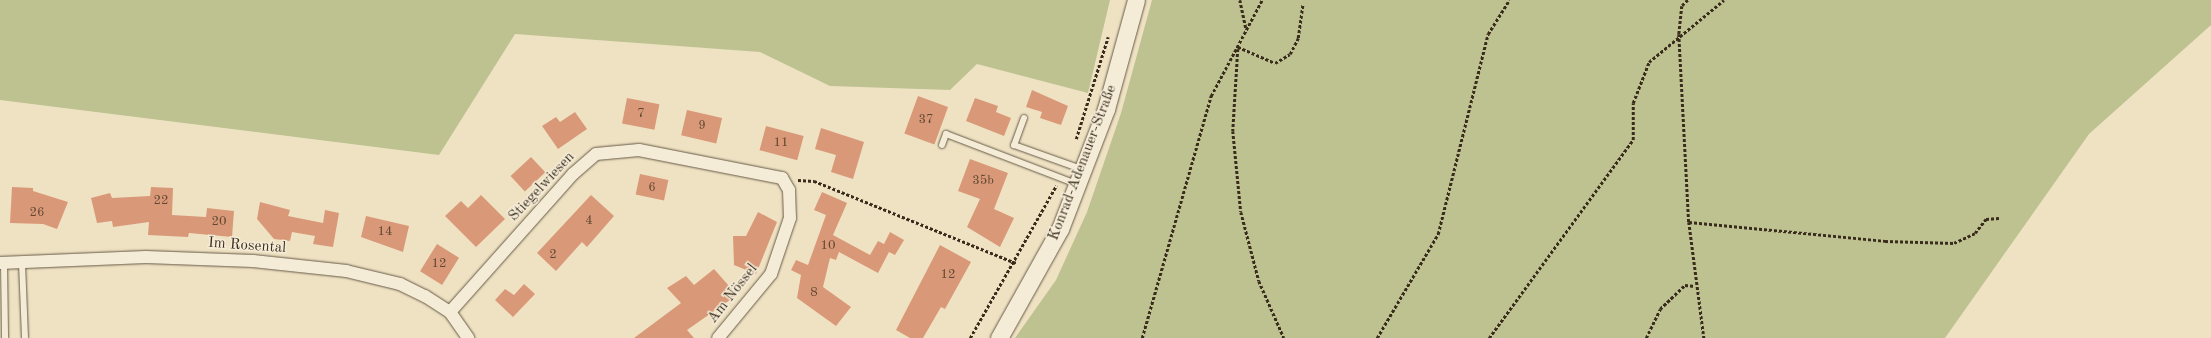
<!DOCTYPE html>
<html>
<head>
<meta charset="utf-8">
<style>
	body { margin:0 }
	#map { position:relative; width:2211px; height:338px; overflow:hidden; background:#efe2c3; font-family:"Old Standard TT",serif }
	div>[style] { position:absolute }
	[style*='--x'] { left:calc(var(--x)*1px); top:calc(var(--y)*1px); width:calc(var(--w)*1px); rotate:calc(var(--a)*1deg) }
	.green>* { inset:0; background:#bec290 }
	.building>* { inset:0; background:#d99978; transform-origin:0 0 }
	.path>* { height:2.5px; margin-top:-1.25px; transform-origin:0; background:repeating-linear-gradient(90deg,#392c1c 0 3px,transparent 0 5px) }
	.roads { filter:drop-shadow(0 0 1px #665a46) drop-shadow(0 0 1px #665a46) }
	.service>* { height:6px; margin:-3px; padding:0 3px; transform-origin:3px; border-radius:3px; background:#f5ecd8 }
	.minor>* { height:12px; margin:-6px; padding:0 6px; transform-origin:6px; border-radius:6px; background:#f5ecd8 }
	.secondary>* { height:17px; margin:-8.5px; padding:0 8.5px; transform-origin:8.5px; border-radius:8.5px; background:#f5ecd8 }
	span { translate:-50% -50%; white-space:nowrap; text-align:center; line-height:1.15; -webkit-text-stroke:3px #f5ecd8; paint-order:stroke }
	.number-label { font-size:13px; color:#614733 }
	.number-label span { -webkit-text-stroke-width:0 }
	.street-label { font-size:15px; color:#392c1c }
</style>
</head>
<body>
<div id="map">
	<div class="green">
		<i style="clip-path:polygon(0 0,1110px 0,1088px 93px,977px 64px,950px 90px,830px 86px,760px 52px,515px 34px,439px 155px,0 100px)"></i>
		<i style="clip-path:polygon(1152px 0,2211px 0,2211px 25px,2089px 134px,1945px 338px,1015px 338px,1056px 280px,1087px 212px,1121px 113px)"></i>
	</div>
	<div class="building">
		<i style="clip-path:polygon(1032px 90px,1068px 106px,1061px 125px,1040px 118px,1042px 112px,1026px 107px)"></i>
		<i style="left:918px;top:96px;width:32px;height:40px;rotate:20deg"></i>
		<i style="left:627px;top:98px;width:33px;height:26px;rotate:11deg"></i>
		<i style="clip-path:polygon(975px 98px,998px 106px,996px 112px,1011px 118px,1004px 136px,966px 121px)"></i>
		<i style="left:687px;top:110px;width:36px;height:26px;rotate:13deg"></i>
		<i style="clip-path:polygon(575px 112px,587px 129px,558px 149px,542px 126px,556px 117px,560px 122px)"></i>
		<i style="left:766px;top:126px;width:39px;height:25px;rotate:15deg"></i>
		<i style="clip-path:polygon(821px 128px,864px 142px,853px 179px,831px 172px,836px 155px,815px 149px)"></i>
		<i style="left:531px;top:157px;width:21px;height:28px;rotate:47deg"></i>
		<i style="clip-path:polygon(970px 159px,1008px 173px,994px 209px,1014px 218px,1000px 247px,967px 227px,980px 199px,958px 191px)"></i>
		<i style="left:640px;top:174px;width:29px;height:21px;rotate:12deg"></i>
		<i style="clip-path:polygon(12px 187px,33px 188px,33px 191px,68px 202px,57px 229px,43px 224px,10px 223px)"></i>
		<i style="clip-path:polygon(151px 187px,173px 188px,172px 215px,206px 217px,207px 208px,234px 211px,232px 237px,189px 233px,188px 237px,148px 235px,149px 222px,113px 227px,112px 221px,97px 223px,91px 198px,110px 193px,112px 198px,150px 196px)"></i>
		<i style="clip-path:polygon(822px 192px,847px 203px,833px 235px,870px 255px,878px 241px,884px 244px,890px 232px,904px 240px,895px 255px,889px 252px,878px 273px,839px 252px,836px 260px,830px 258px,823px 287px,851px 307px,836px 326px,797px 298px,801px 275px,791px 270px,796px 260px,808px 265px,826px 215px,814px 210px)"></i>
		<i style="clip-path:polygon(481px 195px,505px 219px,476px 247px,445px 216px,461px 201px,468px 208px)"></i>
		<i style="clip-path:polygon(591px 195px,614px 216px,587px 247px,582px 242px,556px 271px,537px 253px)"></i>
		<i style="clip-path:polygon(260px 202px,290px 210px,288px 216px,323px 223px,325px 210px,339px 213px,333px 247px,313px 244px,315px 236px,292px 232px,290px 241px,274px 239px,257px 219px)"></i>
		<i style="clip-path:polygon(758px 212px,777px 222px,756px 274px,734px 265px,733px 236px,746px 236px)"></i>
		<i style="clip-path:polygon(366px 216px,409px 226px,403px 252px,361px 237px)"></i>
		<i style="left:437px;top:244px;width:26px;height:32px;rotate:32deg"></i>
		<i style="clip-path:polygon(940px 245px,971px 262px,945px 309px,941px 307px,923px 338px,910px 338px,896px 330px)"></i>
		<i style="clip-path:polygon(714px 269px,737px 295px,687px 330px,694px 338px,634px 338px,681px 303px,667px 288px,686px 276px,694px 285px)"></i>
		<i style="clip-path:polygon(524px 284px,535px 294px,513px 317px,495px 300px,505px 289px,514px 295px)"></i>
	</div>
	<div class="path">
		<i style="--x:1240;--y:0;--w:30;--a:78"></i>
		<i style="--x:1688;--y:0;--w:8;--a:135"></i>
		<i style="--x:1682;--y:6;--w:28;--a:96"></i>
		<i style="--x:1679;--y:34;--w:188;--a:87"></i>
		<i style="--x:1689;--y:222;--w:117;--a:82.6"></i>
		<i style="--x:1238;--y:47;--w:40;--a:23.4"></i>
		<i style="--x:1275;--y:63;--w:17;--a:-31"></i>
		<i style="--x:1290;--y:54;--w:18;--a:-63"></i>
		<i style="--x:1298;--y:38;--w:34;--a:-82"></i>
		<i style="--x:1238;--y:49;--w:82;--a:93.5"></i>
		<i style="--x:1233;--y:131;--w:81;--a:84.4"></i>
		<i style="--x:1241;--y:212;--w:71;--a:75.4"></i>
		<i style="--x:1259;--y:281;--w:62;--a:66.3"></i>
		<i style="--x:1076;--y:139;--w:107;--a:-72.6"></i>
		<i style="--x:798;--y:180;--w:16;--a:4"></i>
		<i style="--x:814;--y:181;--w:218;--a:22.1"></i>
		<i style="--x:1689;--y:222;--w:197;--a:5.5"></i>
		<i style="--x:1885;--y:241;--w:69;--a:1.7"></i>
		<i style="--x:1954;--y:243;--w:23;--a:-25"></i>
		<i style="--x:1975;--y:233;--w:18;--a:-52"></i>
		<i style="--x:1986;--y:219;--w:13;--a:-4"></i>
		<i style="--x:970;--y:338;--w:175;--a:-60.5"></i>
		<i style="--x:1142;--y:338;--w:252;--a:-74.1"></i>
		<i style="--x:1211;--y:96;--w:109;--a:-62"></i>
		<i style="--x:1377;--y:338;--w:121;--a:-59.6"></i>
		<i style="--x:1438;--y:234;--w:206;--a:-76"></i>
		<i style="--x:1488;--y:34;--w:40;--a:-58"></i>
		<i style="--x:1489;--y:338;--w:245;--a:-54"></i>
		<i style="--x:1633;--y:140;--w:37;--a:-90"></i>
		<i style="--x:1633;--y:103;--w:44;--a:-68.7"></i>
		<i style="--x:1649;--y:62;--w:97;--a:-39.6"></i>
		<i style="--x:1646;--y:338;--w:32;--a:-64"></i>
		<i style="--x:1660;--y:309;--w:35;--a:-44"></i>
		<i style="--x:1685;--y:285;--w:10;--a:6"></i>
	</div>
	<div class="roads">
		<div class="service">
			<i style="--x:1024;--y:118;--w:29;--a:110"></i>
			<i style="--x:1014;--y:145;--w:71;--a:19.7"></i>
			<i style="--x:942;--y:145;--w:12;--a:-70"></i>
			<i style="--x:946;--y:134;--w:139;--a:21"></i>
			<i style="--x:4;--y:263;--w:75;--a:89.2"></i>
			<i style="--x:22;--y:263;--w:75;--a:87.7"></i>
		</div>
		<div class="minor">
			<i style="--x:0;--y:263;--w:146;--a:-2.4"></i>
			<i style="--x:146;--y:257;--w:107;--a:2.1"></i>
			<i style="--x:253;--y:261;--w:94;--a:6.1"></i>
			<i style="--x:346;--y:271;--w:56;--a:13.5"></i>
			<i style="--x:400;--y:284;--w:28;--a:26"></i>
			<i style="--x:425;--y:296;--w:30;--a:33"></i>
			<i style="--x:450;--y:312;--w:32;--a:55"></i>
			<i style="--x:450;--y:312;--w:185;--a:-48.3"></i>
			<i style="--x:573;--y:174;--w:30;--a:-41"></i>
			<i style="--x:596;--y:154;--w:43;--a:-5.3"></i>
			<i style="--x:639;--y:150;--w:146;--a:11.1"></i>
			<i style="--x:782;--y:178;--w:14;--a:60"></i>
			<i style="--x:789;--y:190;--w:28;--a:88"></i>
			<i style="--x:790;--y:218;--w:59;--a:108.7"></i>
			<i style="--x:771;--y:274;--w:83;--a:129.6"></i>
		</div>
		<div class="secondary">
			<i style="--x:999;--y:338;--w:125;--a:-60.8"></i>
			<i style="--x:1060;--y:229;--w:129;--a:-69"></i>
			<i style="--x:1106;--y:109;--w:113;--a:-74.6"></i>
		</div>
	</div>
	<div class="number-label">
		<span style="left:641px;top:114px">7</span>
		<span style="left:926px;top:120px">37</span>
		<span style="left:702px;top:126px">9</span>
		<span style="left:781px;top:143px">11</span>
		<span style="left:983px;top:181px">35b</span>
		<span style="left:652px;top:188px">6</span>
		<span style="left:161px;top:201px">22</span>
		<span style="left:37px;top:213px">26</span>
		<span style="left:589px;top:221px">4</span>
		<span style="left:219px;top:222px">20</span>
		<span style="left:385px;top:232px">14</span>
		<span style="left:828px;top:246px">10</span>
		<span style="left:553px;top:255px">2</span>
		<span style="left:439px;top:264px">12</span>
		<span style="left:948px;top:275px">12</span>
		<span style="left:814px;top:293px">8</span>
	</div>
	<div class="street-label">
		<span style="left:1083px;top:163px;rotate:-69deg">Konrad-Adenauer-Straße</span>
		<span style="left:542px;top:187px;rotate:-47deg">Stiegelwiesen</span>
		<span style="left:247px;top:246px;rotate:4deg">Im Rosental</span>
		<span style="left:733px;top:294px;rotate:-52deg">Am Nössel</span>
	</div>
</div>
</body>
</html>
